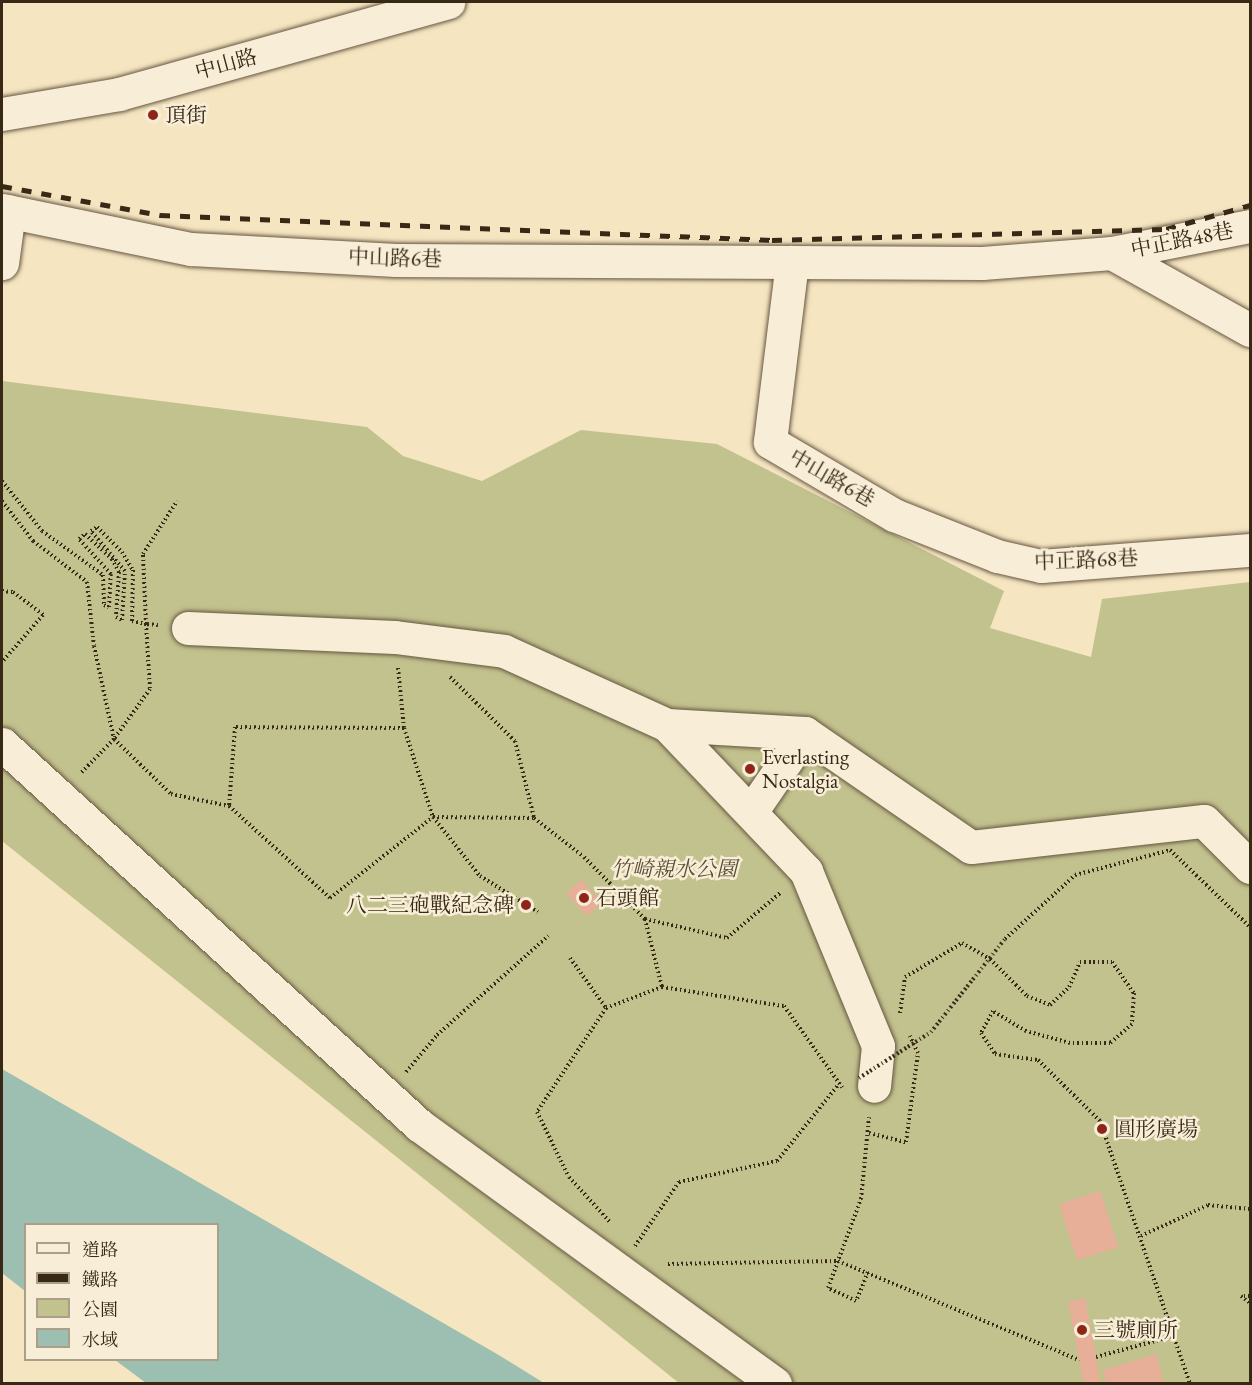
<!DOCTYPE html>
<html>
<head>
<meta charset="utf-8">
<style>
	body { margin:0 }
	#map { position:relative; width:1252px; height:1385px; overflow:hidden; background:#f5e5c1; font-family:"EB Garamond","Noto Serif TC",serif }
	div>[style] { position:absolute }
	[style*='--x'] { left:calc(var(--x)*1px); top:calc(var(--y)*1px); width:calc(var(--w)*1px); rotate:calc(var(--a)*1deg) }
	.green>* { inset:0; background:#c2c28e }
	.water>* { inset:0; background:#9cbfb1 }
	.building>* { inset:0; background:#e7ae98; transform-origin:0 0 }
	.path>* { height:4px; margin-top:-2px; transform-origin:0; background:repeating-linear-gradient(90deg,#382816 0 1.5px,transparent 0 4.5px) }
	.roads { filter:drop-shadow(0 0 2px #675741) drop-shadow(0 0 2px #675741) }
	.minor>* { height:33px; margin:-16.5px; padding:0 16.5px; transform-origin:16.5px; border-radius:16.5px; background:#f8eed7 }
	.rail>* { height:4.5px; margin-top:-2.25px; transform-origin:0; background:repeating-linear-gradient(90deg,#382816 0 10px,transparent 0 20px) }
	.path-bridge>* { height:4px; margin-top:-2px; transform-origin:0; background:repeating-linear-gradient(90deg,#382816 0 1.5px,transparent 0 4.5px) }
	.dots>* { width:16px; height:16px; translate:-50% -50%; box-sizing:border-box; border:3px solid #f8eed7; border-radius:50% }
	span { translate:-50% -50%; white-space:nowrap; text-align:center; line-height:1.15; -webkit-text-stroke:5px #f8eed7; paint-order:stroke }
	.street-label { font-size:21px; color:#382816 }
	.poi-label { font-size:21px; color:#382816 }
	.left { translate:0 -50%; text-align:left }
	.right { translate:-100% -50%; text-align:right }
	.park-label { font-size:21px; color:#5a4e34; font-style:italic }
	.frame { position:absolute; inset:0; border:3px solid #382816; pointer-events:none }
	.legend { position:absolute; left:24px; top:1223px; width:195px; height:138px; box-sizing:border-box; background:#f8eed7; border:2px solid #ab9f8a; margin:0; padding:8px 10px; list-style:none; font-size:18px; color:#382816 }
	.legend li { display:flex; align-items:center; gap:12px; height:30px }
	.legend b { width:30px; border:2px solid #ab9f8a }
</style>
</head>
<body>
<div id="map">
	<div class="green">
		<i style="clip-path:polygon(2px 381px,367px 427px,403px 456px,482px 481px,581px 430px,717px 444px,1004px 591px,990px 628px,1091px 657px,1102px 599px,1250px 582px,1250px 1383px,679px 1383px,2px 841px)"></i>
	</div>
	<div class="water">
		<i style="clip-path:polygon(2px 1069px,497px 1354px,544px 1383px,146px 1383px,115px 1360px,218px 1360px,218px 1224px,26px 1224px,25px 1291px,2px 1273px)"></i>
	</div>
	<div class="building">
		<i style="left:581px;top:880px;width:31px;height:20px;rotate:48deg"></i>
		<i style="left:1100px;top:1191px;width:59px;height:43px;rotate:72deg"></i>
		<i style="clip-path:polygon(1085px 1298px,1096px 1357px,1101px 1384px,1084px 1384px,1068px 1302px)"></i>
		<i style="clip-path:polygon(1156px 1354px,1164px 1384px,1106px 1384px,1103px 1370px)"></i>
	</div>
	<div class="path">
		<i style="--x:2;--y:481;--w:64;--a:51.3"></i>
		<i style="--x:42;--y:531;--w:75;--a:35.8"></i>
		<i style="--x:103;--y:575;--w:30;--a:88"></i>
		<i style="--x:104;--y:605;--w:5;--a:22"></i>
		<i style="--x:109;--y:607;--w:33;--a:-87"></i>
		<i style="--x:111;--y:574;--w:47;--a:-132.4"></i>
		<i style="--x:79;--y:539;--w:8;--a:-40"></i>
		<i style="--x:85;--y:534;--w:37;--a:43"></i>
		<i style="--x:112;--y:559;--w:15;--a:62"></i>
		<i style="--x:119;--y:572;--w:45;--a:93.8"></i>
		<i style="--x:116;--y:617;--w:7;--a:27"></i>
		<i style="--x:122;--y:620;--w:49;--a:-86.5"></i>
		<i style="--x:125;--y:571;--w:52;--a:-130.4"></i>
		<i style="--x:91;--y:531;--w:7;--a:-34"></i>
		<i style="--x:97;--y:527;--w:35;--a:45"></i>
		<i style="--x:122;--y:552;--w:21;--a:59"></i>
		<i style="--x:133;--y:570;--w:51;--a:91.1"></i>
		<i style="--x:132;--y:621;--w:14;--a:12"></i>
		<i style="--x:146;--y:624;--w:65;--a:86.5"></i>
		<i style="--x:150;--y:689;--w:62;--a:125.8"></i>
		<i style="--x:114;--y:739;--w:79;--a:44"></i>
		<i style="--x:171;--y:794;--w:59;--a:11.7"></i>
		<i style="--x:2;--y:501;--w:51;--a:52.2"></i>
		<i style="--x:33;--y:541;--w:68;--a:37.2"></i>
		<i style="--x:87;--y:582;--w:64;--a:83.8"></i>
		<i style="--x:94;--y:646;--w:95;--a:77.9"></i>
		<i style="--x:114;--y:739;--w:49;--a:134.2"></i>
		<i style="--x:2;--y:591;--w:11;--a:5"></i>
		<i style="--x:13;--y:592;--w:38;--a:37"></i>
		<i style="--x:43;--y:615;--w:62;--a:131.1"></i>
		<i style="--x:158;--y:625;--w:12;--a:-175"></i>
		<i style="--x:146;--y:624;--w:70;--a:-92.5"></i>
		<i style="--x:143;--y:554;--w:63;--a:-57.3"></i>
		<i style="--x:398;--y:668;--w:60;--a:84.3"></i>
		<i style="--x:404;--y:728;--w:94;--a:72"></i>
		<i style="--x:433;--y:817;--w:75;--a:51.5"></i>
		<i style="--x:480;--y:876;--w:68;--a:31.8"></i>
		<i style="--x:450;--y:677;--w:91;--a:44.6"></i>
		<i style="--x:515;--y:741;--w:79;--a:76.1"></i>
		<i style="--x:534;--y:818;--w:63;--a:38"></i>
		<i style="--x:584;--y:857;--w:87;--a:45.5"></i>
		<i style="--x:645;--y:919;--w:84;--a:13"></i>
		<i style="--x:727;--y:938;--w:70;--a:-40.3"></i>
		<i style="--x:404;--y:728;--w:169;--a:-179.7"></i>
		<i style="--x:235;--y:727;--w:79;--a:94.3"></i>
		<i style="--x:229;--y:806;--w:137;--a:42.3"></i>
		<i style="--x:330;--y:898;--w:131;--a:-38.2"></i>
		<i style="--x:433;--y:817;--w:101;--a:0.6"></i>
		<i style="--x:645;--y:919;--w:70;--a:76"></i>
		<i style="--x:570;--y:958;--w:62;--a:54.2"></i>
		<i style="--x:606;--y:1008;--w:60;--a:-20.6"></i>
		<i style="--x:662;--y:987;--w:123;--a:8.9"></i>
		<i style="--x:784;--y:1006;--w:100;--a:54.4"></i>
		<i style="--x:606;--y:1008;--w:125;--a:123.6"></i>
		<i style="--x:537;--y:1112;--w:72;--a:63.8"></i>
		<i style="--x:569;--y:1177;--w:61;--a:47.7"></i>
		<i style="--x:900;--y:1013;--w:36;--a:-82"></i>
		<i style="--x:905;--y:977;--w:66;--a:-30.8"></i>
		<i style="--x:962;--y:943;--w:32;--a:30"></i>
		<i style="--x:990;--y:959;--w:52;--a:45"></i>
		<i style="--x:1027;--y:996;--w:25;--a:21"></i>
		<i style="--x:1050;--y:1005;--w:26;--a:-43"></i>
		<i style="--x:1069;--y:987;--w:27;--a:-66"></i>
		<i style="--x:1080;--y:962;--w:32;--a:0"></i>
		<i style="--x:1112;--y:962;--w:38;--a:55"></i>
		<i style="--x:1134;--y:993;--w:31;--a:94"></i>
		<i style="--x:1132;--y:1024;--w:29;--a:139"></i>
		<i style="--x:1110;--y:1043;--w:40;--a:180"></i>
		<i style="--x:1070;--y:1043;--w:46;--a:-164.7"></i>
		<i style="--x:1026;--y:1031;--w:39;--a:-149"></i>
		<i style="--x:993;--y:1011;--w:25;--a:119"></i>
		<i style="--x:981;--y:1033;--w:25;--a:56"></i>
		<i style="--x:995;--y:1054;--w:43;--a:7.9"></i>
		<i style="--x:1038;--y:1060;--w:87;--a:44.5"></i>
		<i style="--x:1100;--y:1121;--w:278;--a:71.1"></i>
		<i style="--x:406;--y:1072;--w:48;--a:-50"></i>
		<i style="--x:437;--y:1035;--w:149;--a:-41.7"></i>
		<i style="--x:869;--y:1133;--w:38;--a:14"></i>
		<i style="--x:906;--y:1142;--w:90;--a:-82.3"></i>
		<i style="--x:918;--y:1053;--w:19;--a:-115"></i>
		<i style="--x:1141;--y:1236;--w:74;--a:-24.8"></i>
		<i style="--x:1208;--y:1205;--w:42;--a:5.4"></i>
		<i style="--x:635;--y:1246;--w:78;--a:-55.5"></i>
		<i style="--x:679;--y:1182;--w:100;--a:-12.1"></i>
		<i style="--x:777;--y:1161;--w:97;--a:-51.2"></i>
		<i style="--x:668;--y:1264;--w:170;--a:-1"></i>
		<i style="--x:838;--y:1261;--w:261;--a:22.3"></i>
		<i style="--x:868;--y:1272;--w:31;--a:112"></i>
		<i style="--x:856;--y:1301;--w:31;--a:-155"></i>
		<i style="--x:828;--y:1288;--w:95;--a:-69.7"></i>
		<i style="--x:861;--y:1199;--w:82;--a:-84.4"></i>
		<i style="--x:1250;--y:1296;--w:9;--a:180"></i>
		<i style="--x:1241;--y:1296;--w:11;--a:38"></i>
		<i style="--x:1096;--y:1357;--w:84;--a:-15.2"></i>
	</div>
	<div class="roads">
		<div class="minor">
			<i style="--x:2;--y:114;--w:119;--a:-9.7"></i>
			<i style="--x:119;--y:94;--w:342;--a:-15.6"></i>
			<i style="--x:2;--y:210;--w:193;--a:11.7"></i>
			<i style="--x:191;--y:249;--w:205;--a:3.1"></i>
			<i style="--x:396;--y:260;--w:586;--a:0.29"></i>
			<i style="--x:982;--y:263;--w:130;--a:-4.4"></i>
			<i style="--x:1112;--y:253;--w:141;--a:-11.1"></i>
			<i style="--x:1112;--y:253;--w:158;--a:29.2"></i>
			<i style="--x:792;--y:262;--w:181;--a:97"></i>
			<i style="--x:770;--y:442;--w:144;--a:30.5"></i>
			<i style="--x:894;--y:515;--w:111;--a:21.7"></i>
			<i style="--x:997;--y:556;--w:45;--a:12.8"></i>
			<i style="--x:1041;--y:566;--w:210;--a:-4.4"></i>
			<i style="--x:2;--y:263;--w:52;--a:-82.3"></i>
			<i style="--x:188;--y:628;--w:207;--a:2.5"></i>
			<i style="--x:395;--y:637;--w:110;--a:7.3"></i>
			<i style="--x:504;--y:651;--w:179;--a:24.4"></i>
			<i style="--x:667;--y:725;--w:138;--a:3.3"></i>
			<i style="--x:805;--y:733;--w:201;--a:34.5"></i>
			<i style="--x:971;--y:847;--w:234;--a:-6.4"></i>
			<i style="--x:1204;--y:821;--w:65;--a:45"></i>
			<i style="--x:667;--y:725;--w:202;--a:46.4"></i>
			<i style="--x:806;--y:871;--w:189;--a:67.6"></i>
			<i style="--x:878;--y:1046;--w:40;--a:95.7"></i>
			<i style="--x:2;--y:744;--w:565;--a:42.42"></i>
			<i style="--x:419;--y:1125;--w:440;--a:36"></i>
			<i style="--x:753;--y:809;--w:92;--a:-55.6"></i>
		</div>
	</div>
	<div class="rail">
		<i style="--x:2;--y:186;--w:161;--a:10.4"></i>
		<i style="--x:160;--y:215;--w:613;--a:2.34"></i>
		<i style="--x:772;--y:240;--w:394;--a:-1.6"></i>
		<i style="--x:1166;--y:229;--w:87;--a:-15.9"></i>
	</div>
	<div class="path-bridge">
		<i style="--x:859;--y:1078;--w:85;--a:-32.6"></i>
		<i style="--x:931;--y:1032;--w:119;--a:-51.5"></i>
		<i style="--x:1005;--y:939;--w:95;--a:-42.4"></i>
		<i style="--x:1075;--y:875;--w:98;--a:-14.7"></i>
		<i style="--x:1170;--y:850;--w:111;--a:43.9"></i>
	</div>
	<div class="dots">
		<i style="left:153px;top:115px;background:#8f2418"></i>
		<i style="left:750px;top:769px;background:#8f2418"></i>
		<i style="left:584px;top:898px;background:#8f2418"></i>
		<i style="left:526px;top:905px;background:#8f2418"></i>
		<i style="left:1102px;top:1129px;background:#8f2418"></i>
		<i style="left:1082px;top:1330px;background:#8f2418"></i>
	</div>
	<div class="street-label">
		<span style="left:226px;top:64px;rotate:-15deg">中山路</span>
		<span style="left:1182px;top:240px;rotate:-11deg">中正路48巷</span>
		<span style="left:395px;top:258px;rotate:2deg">中山路6巷</span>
		<span style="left:832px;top:478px;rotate:30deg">中山路6巷</span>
		<span style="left:1086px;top:560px;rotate:-2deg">中正路68巷</span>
	</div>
	<div class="poi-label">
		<span class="left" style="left:165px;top:115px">頂街</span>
		<span class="left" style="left:762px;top:769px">Everlasting<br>Nostalgia</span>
		<span class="left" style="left:596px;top:898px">石頭館</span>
		<span class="right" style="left:514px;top:905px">八二三砲戰紀念碑</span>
		<span class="left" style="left:1114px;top:1129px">圓形廣場</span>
		<span class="left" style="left:1094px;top:1330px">三號廁所</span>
	</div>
	<div class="park-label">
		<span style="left:674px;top:869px">竹崎親水公園</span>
	</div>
	<div class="frame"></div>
	<ul class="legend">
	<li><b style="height:8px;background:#f8eed7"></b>道路</li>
	<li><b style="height:8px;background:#382816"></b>鐵路</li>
	<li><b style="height:16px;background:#c2c28e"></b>公園</li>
	<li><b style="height:16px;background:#9cbfb1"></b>水域</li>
	</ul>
</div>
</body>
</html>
